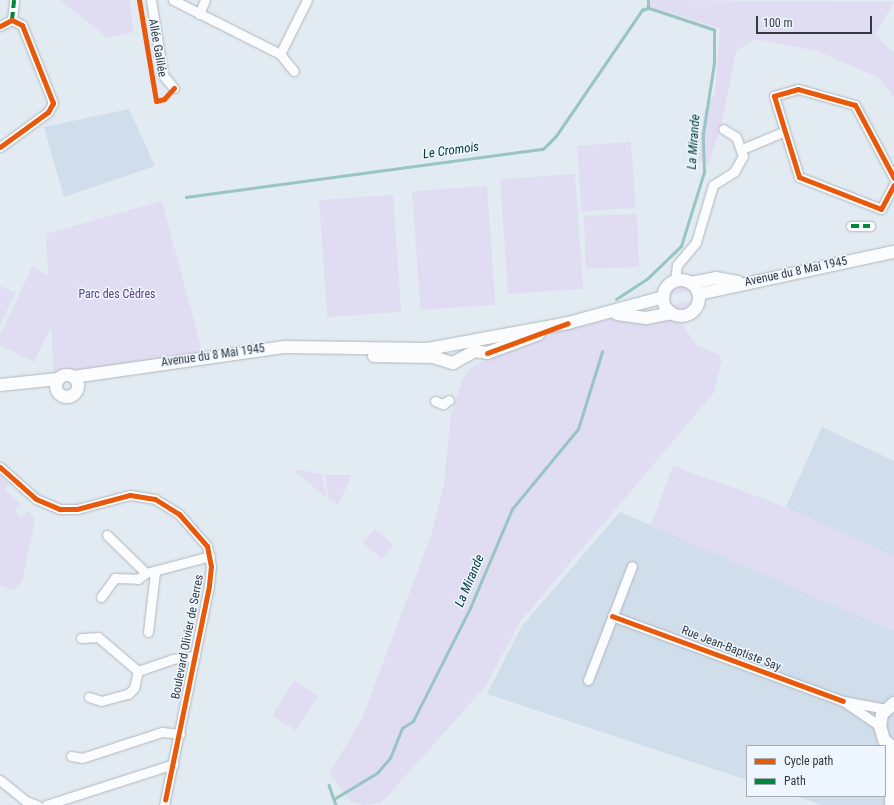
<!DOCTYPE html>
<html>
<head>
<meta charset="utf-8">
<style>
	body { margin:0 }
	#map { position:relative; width:894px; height:805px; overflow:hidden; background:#e2eaf2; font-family:"Roboto Condensed",sans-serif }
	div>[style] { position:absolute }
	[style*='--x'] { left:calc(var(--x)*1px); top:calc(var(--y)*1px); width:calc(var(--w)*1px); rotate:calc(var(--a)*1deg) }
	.built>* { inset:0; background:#d0ddeb }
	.green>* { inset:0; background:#e0dcf1; transform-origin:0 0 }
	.stream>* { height:2.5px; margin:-1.25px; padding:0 1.25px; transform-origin:1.25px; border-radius:1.25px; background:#98c4c2 }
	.roads { filter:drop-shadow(0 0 1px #b0b7bd) drop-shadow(0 0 1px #b0b7bd) }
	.minor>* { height:9px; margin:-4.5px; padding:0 4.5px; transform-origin:4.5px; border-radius:4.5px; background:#fbfcfd }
	.secondary>* { height:12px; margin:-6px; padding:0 6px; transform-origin:6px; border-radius:6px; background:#fbfcfd }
	.secondary>.ring { margin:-6px; padding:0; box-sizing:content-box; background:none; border:12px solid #fbfcfd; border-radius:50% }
	.quiet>* { height:4px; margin-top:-2px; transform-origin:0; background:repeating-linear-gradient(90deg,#00873e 0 8px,transparent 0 12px) }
	.cycleway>* { height:5px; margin:-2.5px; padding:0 2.5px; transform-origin:2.5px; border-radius:2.5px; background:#e8590c }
	span { translate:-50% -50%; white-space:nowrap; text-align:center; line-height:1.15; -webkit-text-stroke:3px #eef6ff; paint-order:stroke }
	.street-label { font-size:12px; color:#343a3f }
	.park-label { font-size:12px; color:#5d4379 }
	.water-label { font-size:13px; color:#003936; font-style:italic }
	.legend { position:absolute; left:746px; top:745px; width:140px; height:52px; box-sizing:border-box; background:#eef6ff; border:1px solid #a4abb2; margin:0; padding:5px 7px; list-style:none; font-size:12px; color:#343a3f }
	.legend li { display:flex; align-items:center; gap:8px; height:20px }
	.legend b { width:20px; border:1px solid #a4abb2 }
	.scale { position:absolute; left:756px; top:16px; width:116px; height:18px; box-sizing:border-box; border:2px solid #343a3f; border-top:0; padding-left:5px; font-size:12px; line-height:14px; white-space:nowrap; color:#343a3f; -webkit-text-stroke:3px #eef6ff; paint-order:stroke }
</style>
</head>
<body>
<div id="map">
	<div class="built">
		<i style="clip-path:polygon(129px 109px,155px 166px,64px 197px,44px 127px)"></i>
		<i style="clip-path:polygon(822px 427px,894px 461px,894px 557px,786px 507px)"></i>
		<i style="clip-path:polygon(620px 512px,894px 631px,894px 805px,822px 805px,795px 796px,885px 796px,885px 746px,747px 746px,747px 780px,487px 694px,522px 626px)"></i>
	</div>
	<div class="green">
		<i style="clip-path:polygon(60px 0,129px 0,134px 32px,108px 38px)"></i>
		<i style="clip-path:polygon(648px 0,894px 2px,875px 35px,894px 53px,894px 97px,878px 77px,817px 51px,755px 39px,736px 51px,722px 122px,709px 164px,698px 161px,704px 111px,715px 94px,720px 28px,646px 5px)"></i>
		<i style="left:631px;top:142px;width:66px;height:54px;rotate:86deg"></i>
		<i style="left:575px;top:174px;width:115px;height:75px;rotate:86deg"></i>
		<i style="left:487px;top:186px;width:119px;height:75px;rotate:86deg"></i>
		<i style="left:393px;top:195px;width:117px;height:74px;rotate:86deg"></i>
		<i style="clip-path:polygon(162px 201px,203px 355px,54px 372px,51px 327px,34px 362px,0 345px,0 335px,32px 267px,48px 275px,46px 234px)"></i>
		<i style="left:637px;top:214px;width:53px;height:53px;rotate:88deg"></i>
		<i style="clip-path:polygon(683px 285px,690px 291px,670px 295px,673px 289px)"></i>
		<i style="clip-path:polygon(0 286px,15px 293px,0 325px)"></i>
		<i style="clip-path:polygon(693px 300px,683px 311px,672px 305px)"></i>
		<i style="clip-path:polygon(616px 317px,679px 320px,697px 346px,718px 354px,722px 360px,713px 394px,520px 622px,485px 687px,382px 802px,364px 805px,351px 802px,329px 773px,361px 721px,431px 536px,444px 484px,451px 414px,463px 378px,468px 370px,487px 359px,550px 334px)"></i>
		<i style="clip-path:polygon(673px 466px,786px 507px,894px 556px,894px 631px,651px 526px)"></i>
		<i style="clip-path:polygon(293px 469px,322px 474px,326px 498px)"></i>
		<i style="clip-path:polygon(325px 475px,352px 475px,338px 505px,329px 499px)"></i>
		<i style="clip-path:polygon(0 476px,9px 485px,5px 490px,21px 504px,15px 511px,21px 518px,29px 510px,35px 521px,22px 581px,13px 590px,0 585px)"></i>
		<i style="left:375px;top:529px;width:25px;height:18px;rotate:42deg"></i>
		<i style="left:294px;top:681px;width:28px;height:41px;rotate:32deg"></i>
	</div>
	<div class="stream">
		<i style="--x:186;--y:197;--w:360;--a:-7.7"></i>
		<i style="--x:543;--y:149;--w:18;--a:-45"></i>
		<i style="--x:556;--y:136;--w:153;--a:-55.7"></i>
		<i style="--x:642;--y:10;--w:6;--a:-18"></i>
		<i style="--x:616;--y:299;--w:37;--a:-33"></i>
		<i style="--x:647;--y:279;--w:47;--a:-44.1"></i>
		<i style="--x:681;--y:246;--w:77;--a:-72.7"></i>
		<i style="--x:704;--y:172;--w:38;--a:-92"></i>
		<i style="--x:703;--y:134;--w:72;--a:-81.2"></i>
		<i style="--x:714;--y:63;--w:33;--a:-90"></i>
		<i style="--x:714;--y:30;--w:70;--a:-161.6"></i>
		<i style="--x:648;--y:8;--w:8;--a:-90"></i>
		<i style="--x:329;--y:785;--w:21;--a:71"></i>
		<i style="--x:334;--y:799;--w:50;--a:-31.2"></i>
		<i style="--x:377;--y:773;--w:20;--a:-49"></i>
		<i style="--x:390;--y:758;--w:32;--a:-68"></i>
		<i style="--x:402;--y:728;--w:13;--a:-32"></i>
		<i style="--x:413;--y:721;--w:127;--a:-63.2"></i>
		<i style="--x:470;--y:608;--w:108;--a:-67"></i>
		<i style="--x:512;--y:509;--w:104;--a:-50.5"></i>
		<i style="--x:578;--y:429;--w:81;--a:-72.7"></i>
	</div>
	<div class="roads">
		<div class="minor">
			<i style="--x:151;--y:0;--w:76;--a:80.9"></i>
			<i style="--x:163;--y:75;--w:17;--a:50"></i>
			<i style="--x:173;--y:0;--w:120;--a:26.8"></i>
			<i style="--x:280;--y:54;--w:22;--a:51"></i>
			<i style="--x:199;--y:14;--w:15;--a:-67"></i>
			<i style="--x:12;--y:20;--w:20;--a:-84"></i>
			<i style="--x:0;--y:26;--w:13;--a:-27"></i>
			<i style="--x:12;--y:20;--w:11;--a:27"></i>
			<i style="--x:22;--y:25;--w:84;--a:68.3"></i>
			<i style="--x:53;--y:103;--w:10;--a:119"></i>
			<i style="--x:48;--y:112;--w:59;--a:143.9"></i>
			<i style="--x:280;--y:54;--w:60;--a:-63.4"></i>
			<i style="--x:742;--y:149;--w:44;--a:-22.5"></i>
			<i style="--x:894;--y:178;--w:83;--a:-118.1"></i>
			<i style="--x:855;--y:105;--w:59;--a:-164.3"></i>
			<i style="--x:798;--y:89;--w:25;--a:164"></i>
			<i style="--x:774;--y:96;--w:85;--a:72.8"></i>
			<i style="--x:799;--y:177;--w:88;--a:21.3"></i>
			<i style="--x:881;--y:209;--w:27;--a:-62"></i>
			<i style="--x:851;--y:226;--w:19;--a:0"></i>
			<i style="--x:675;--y:281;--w:16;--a:-83"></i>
			<i style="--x:677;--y:265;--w:30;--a:-50"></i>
			<i style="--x:696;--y:242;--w:59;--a:-73.4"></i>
			<i style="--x:713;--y:185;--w:25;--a:-32"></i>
			<i style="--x:734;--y:172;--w:18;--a:-61"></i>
			<i style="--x:743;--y:156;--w:20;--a:-110"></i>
			<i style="--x:736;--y:137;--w:15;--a:-148"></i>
			<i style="--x:435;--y:401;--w:9;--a:21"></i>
			<i style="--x:443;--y:404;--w:7;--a:-34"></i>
			<i style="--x:0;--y:467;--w:48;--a:41.6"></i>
			<i style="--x:36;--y:499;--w:26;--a:23"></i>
			<i style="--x:60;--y:509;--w:17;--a:0"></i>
			<i style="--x:77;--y:509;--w:55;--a:-14.8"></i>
			<i style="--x:130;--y:495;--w:25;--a:9"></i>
			<i style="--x:155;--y:499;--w:28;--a:32"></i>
			<i style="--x:179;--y:514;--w:43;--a:48.8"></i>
			<i style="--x:207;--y:546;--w:20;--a:79"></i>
			<i style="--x:211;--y:566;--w:20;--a:96"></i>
			<i style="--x:209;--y:586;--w:224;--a:101.6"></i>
			<i style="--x:107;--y:535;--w:54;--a:44.3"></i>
			<i style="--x:146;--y:573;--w:66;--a:-14.9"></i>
			<i style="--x:101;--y:597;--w:24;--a:-54"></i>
			<i style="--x:115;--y:578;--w:23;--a:2"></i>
			<i style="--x:138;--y:579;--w:10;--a:-37"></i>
			<i style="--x:612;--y:616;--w:246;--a:20.2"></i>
			<i style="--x:148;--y:632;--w:60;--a:-83.3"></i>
			<i style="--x:81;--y:638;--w:17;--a:-3"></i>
			<i style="--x:98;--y:637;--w:52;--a:40.4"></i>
			<i style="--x:138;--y:671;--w:37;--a:-19"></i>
			<i style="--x:173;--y:659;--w:22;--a:-8"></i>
			<i style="--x:588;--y:680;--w:122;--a:-68.9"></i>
			<i style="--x:89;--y:697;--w:13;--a:18"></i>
			<i style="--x:101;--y:701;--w:28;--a:-15"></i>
			<i style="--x:128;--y:694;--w:8;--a:-45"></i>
			<i style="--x:134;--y:688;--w:17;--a:-77"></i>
			<i style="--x:880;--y:726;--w:45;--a:-146"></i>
			<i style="--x:843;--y:701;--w:44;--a:10.5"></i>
			<i style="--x:71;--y:756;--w:11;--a:10"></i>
			<i style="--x:82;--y:758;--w:84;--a:-18"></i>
			<i style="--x:162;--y:732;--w:18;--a:6"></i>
			<i style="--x:0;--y:780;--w:33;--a:39"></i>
			<i style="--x:26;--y:801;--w:12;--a:20"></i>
			<i style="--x:46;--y:805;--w:134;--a:-17.8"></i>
		</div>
		<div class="secondary">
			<i class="ring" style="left:663px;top:280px;width:24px;height:24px"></i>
			<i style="--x:691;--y:283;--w:25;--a:-11"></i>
			<i style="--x:716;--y:278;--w:22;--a:10"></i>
			<i style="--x:699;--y:294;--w:199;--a:-12.2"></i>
			<i style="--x:617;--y:314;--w:29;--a:8"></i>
			<i style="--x:646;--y:318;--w:26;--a:-11"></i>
			<i style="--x:374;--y:356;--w:59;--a:1"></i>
			<i style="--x:433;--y:357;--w:21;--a:17"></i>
			<i style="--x:453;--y:363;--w:25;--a:-29"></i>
			<i style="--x:475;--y:351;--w:12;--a:9"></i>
			<i style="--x:487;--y:353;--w:55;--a:-20.1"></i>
			<i class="ring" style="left:56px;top:375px;width:10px;height:10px"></i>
			<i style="--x:73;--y:377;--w:214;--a:-8.1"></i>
			<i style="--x:285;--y:347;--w:143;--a:0.8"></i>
			<i style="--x:428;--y:349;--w:142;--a:-10.5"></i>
			<i style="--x:568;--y:323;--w:99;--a:-15.2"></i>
			<i style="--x:0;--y:385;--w:59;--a:-5.8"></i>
			<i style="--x:894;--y:703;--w:16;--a:137"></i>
			<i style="--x:882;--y:714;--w:12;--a:99"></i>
			<i style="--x:880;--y:726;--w:15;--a:74"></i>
			<i style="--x:884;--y:740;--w:13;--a:39"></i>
			<i style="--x:891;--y:803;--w:56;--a:-90"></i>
		</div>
	</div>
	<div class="quiet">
		<i style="--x:12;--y:20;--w:20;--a:-84"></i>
		<i style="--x:851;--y:226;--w:19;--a:0"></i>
	</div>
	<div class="cycleway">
		<i style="--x:139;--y:0;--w:102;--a:80.4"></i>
		<i style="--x:156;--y:101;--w:8;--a:-14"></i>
		<i style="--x:164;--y:99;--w:15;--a:-48"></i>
		<i style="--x:0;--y:26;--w:13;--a:-27"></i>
		<i style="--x:12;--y:20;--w:11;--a:27"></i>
		<i style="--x:22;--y:25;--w:84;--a:68.3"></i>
		<i style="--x:53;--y:103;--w:10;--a:119"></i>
		<i style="--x:48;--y:112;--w:59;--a:143.9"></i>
		<i style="--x:894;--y:178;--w:83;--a:-118.1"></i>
		<i style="--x:855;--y:105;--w:59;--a:-164.3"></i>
		<i style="--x:798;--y:89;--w:25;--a:164"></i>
		<i style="--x:774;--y:96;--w:85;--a:72.8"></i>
		<i style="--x:799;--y:177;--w:88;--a:21.3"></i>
		<i style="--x:881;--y:209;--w:27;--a:-62"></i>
		<i style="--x:487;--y:353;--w:86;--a:-20.3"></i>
		<i style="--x:0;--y:467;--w:48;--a:41.6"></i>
		<i style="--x:36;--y:499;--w:26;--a:23"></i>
		<i style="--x:60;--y:509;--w:17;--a:0"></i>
		<i style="--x:77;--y:509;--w:55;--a:-14.8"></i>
		<i style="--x:130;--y:495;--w:25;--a:9"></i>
		<i style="--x:155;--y:499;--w:28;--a:32"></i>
		<i style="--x:179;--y:514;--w:43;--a:48.8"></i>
		<i style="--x:207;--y:546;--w:20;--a:79"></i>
		<i style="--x:211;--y:566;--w:20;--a:96"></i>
		<i style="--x:209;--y:586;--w:218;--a:101.6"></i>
		<i style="--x:612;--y:616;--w:246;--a:20.2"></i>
	</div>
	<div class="street-label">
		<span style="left:157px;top:48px;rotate:80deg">Allée Galilée</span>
		<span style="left:796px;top:272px;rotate:-12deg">Avenue du 8 Mai 1945</span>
		<span style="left:213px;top:356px;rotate:-8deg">Avenue du 8 Mai 1945</span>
		<span style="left:188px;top:637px;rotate:-79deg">Boulevard Olivier de Serres</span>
		<span style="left:731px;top:649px;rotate:21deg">Rue Jean-Baptiste Say</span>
	</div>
	<div class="park-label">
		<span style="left:117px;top:295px">Parc des Cèdres</span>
	</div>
	<div class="water-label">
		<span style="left:694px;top:142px;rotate:-86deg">La Mirande</span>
		<span style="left:451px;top:151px;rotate:-8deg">Le Cromois</span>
		<span style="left:470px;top:581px;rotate:-67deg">La Mirande</span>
	</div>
	<ul class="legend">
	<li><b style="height:5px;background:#e8590c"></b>Cycle path</li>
	<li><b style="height:5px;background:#00873e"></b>Path</li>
	</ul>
	<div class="scale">100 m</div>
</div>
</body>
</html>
